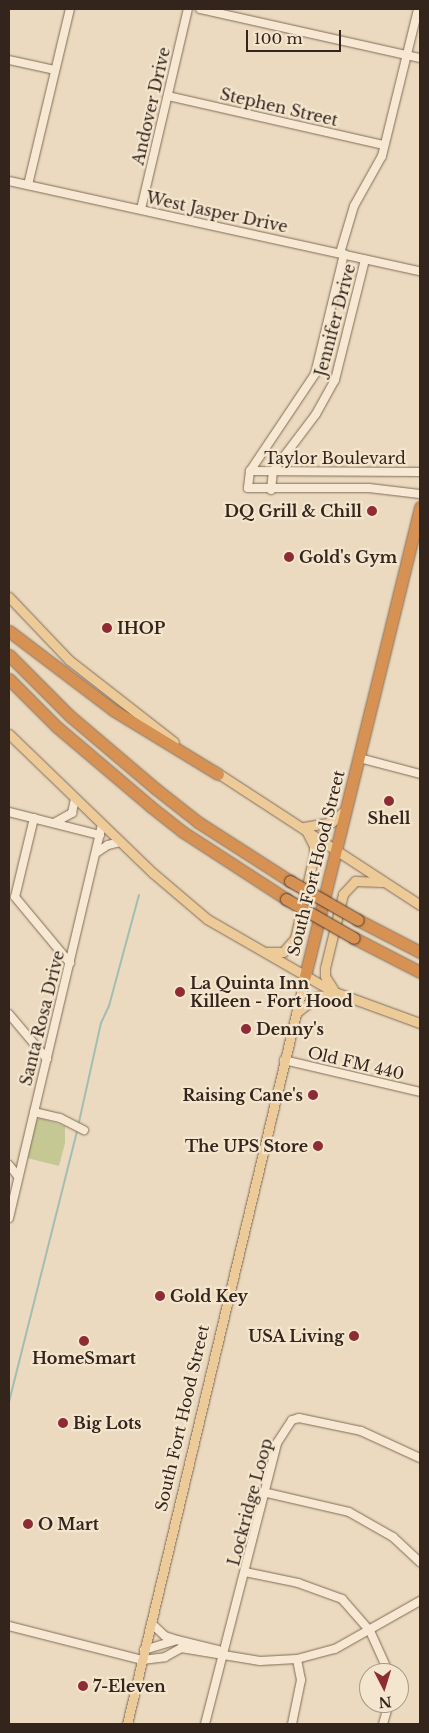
<!DOCTYPE html>
<html>
<head>
<meta charset="utf-8">
<style>
	body { margin:0 }
	#map { position:relative; width:429px; height:1733px; overflow:hidden; background:#ebdabf; font-family:"Libre Baskerville",serif }
	div>[style] { position:absolute }
	[style*='--x'] { left:calc(var(--x)*1px); top:calc(var(--y)*1px); width:calc(var(--w)*1px); rotate:calc(var(--a)*1deg) }
	.green>* { inset:0; background:#c6c894 }
	.stream>* { height:2px; margin:-1px; padding:0 1px; transform-origin:1px; border-radius:1px; background:#a2bdb3 }
	.roads { filter:drop-shadow(0 0 1px #826b59) drop-shadow(0 0 1px #826b59) }
	.minor>* { height:8px; margin:-4px; padding:0 4px; transform-origin:4px; border-radius:4px; background:#f6e8d2 }
	.major>* { height:9px; margin:-4.5px; padding:0 4.5px; transform-origin:4.5px; border-radius:4.5px; background:#edcb98 }
	.highway>* { height:11px; margin:-5.5px; padding:0 5.5px; transform-origin:5.5px; border-radius:5.5px; background:#d79253 }
	.bridges { filter:drop-shadow(0 0 1px #503a2d) drop-shadow(0 0 1px #503a2d) }
	.highway-bridge>* { height:11px; margin:-5.5px; padding:0 5.5px; transform-origin:5.5px; border-radius:5.5px; background:#d79253 }
	.dots>* { width:14px; height:14px; translate:-50% -50%; box-sizing:border-box; border:2px solid #f3e5ce; border-radius:50% }
	span { translate:-50% -50%; white-space:nowrap; text-align:center; line-height:1.15; -webkit-text-stroke:4.5px #f3e5ce; paint-order:stroke }
	.street-label { font-size:16px; color:#33251c }
	.poi-label { font-size:16px; color:#33251c; font-weight:700 }
	.right { translate:-100% -50%; text-align:right }
	.left { translate:0 -50%; text-align:left }
	.frame { position:absolute; inset:0; border:10px solid #33251c; pointer-events:none }
	.north { position:absolute; left:359px; top:1663px; width:50px; height:50px; box-sizing:border-box; background:#f3e5ce; border:1px solid #a69887; border-radius:50%; rotate:175deg; font-size:14px; font-weight:700; line-height:20px; text-align:center; color:#33251c }
	.north::after { content:''; display:block; margin:auto; width:18px; height:22px; background:#8e2c35; clip-path:polygon(50% 0,100% 100%,50% 72%,0 100%) }
	.scale { position:absolute; left:246px; top:30px; width:95px; height:22px; box-sizing:border-box; border:2px solid #33251c; border-top:0; padding-left:6px; font-size:15px; line-height:18px; white-space:nowrap; color:#33251c; -webkit-text-stroke:4px #f3e5ce; paint-order:stroke }
</style>
</head>
<body>
<div id="map">
	<div class="green">
		<i style="clip-path:polygon(40px 1118px,65px 1126px,65px 1143px,59px 1166px,27px 1158px,36px 1120px)"></i>
	</div>
	<div class="stream">
		<i style="--x:79;--y:1122;--w:101;--a:-77.5"></i>
		<i style="--x:101;--y:1023;--w:19;--a:-65"></i>
		<i style="--x:109;--y:1006;--w:115;--a:-74.9"></i>
		<i style="--x:9;--y:1402;--w:279;--a:-75.9"></i>
	</div>
	<div class="roads">
		<div class="minor">
			<i style="--x:200;--y:9;--w:225;--a:12.6"></i>
			<i style="--x:9;--y:60;--w:47;--a:12.3"></i>
			<i style="--x:168;--y:96;--w:221;--a:12.8"></i>
			<i style="--x:9;--y:181;--w:421;--a:12.4"></i>
			<i style="--x:28;--y:185;--w:181;--a:-76.6"></i>
			<i style="--x:141;--y:209;--w:205;--a:-76.8"></i>
			<i style="--x:340;--y:253;--w:49;--a:-73.4"></i>
			<i style="--x:354;--y:206;--w:57;--a:-60.8"></i>
			<i style="--x:382;--y:156;--w:151;--a:-76.2"></i>
			<i style="--x:344;--y:254;--w:123;--a:103.6"></i>
			<i style="--x:315;--y:374;--w:117;--a:123.8"></i>
			<i style="--x:250;--y:471;--w:17;--a:97"></i>
			<i style="--x:248;--y:488;--w:121;--a:0"></i>
			<i style="--x:369;--y:488;--w:51;--a:6.7"></i>
			<i style="--x:250;--y:471;--w:170;--a:0.3"></i>
			<i style="--x:271;--y:490;--w:19;--a:-84"></i>
			<i style="--x:273;--y:471;--w:71;--a:-53"></i>
			<i style="--x:316;--y:414;--w:39;--a:-61"></i>
			<i style="--x:335;--y:380;--w:124;--a:-76"></i>
			<i style="--x:359;--y:758;--w:63;--a:14.7"></i>
			<i style="--x:9;--y:812;--w:94;--a:14.2"></i>
			<i style="--x:34;--y:818;--w:81;--a:103.5"></i>
			<i style="--x:15;--y:897;--w:86;--a:50.2"></i>
			<i style="--x:54;--y:823;--w:21;--a:-29"></i>
			<i style="--x:72;--y:813;--w:14;--a:-78"></i>
			<i style="--x:96;--y:853;--w:14;--a:-34"></i>
			<i style="--x:108;--y:845;--w:12;--a:-14"></i>
			<i style="--x:9;--y:1014;--w:59;--a:49.8"></i>
			<i style="--x:284;--y:1060;--w:140;--a:13.2"></i>
			<i style="--x:34;--y:1112;--w:27;--a:13"></i>
			<i style="--x:60;--y:1118;--w:27;--a:27"></i>
			<i style="--x:9;--y:1165;--w:14;--a:51"></i>
			<i style="--x:9;--y:1218;--w:404;--a:-76.7"></i>
			<i style="--x:263;--y:1492;--w:88;--a:13.1"></i>
			<i style="--x:349;--y:1512;--w:51;--a:29.6"></i>
			<i style="--x:393;--y:1537;--w:37;--a:43"></i>
			<i style="--x:245;--y:1572;--w:54;--a:11.7"></i>
			<i style="--x:298;--y:1583;--w:47;--a:20"></i>
			<i style="--x:342;--y:1599;--w:43;--a:48.8"></i>
			<i style="--x:370;--y:1631;--w:46;--a:65.7"></i>
			<i style="--x:151;--y:1623;--w:19;--a:43"></i>
			<i style="--x:165;--y:1636;--w:13;--a:18"></i>
			<i style="--x:9;--y:1626;--w:137;--a:14.3"></i>
			<i style="--x:142;--y:1660;--w:23;--a:-7"></i>
			<i style="--x:165;--y:1657;--w:18;--a:-29"></i>
			<i style="--x:181;--y:1648;--w:80;--a:9.3"></i>
			<i style="--x:260;--y:1661;--w:37;--a:-3"></i>
			<i style="--x:297;--y:1659;--w:39;--a:-15"></i>
			<i style="--x:335;--y:1649;--w:98;--a:-29.5"></i>
			<i style="--x:144;--y:1650;--w:34;--a:-17"></i>
			<i style="--x:177;--y:1640;--w:42;--a:13.7"></i>
			<i style="--x:218;--y:1650;--w:8;--a:50"></i>
			<i style="--x:205;--y:1724;--w:290;--a:-75.6"></i>
			<i style="--x:277;--y:1443;--w:27;--a:-57"></i>
			<i style="--x:292;--y:1420;--w:7;--a:-16"></i>
			<i style="--x:299;--y:1418;--w:63;--a:11.8"></i>
			<i style="--x:361;--y:1431;--w:65;--a:24.6"></i>
			<i style="--x:292;--y:1724;--w:45;--a:-78.4"></i>
			<i style="--x:301;--y:1680;--w:21;--a:-101"></i>
			<i style="--x:383;--y:1724;--w:22;--a:-74"></i>
		</div>
		<div class="major">
			<i style="--x:9;--y:597;--w:87;--a:46.4"></i>
			<i style="--x:69;--y:660;--w:133;--a:38"></i>
			<i style="--x:9;--y:734;--w:200;--a:44"></i>
			<i style="--x:153;--y:873;--w:71;--a:40.4"></i>
			<i style="--x:207;--y:919;--w:144;--a:29.9"></i>
			<i style="--x:332;--y:991;--w:94;--a:20"></i>
			<i style="--x:213;--y:770;--w:247;--a:33.1"></i>
			<i style="--x:304;--y:827;--w:28;--a:-10"></i>
			<i style="--x:332;--y:822;--w:19;--a:-43"></i>
			<i style="--x:265;--y:952;--w:18;--a:0"></i>
			<i style="--x:283;--y:952;--w:18;--a:-49"></i>
			<i style="--x:295;--y:938;--w:85;--a:-77.1"></i>
			<i style="--x:314;--y:855;--w:9;--a:-90"></i>
			<i style="--x:314;--y:846;--w:16;--a:-117"></i>
			<i style="--x:333;--y:989;--w:15;--a:-122"></i>
			<i style="--x:325;--y:976;--w:8;--a:-90"></i>
			<i style="--x:325;--y:968;--w:76;--a:-76.3"></i>
			<i style="--x:343;--y:894;--w:18;--a:-47"></i>
			<i style="--x:355;--y:881;--w:27;--a:2"></i>
			<i style="--x:296;--y:1013;--w:26;--a:-39"></i>
			<i style="--x:316;--y:997;--w:20;--a:-11"></i>
			<i style="--x:127;--y:1724;--w:769;--a:-76.61"></i>
		</div>
		<div class="highway">
			<i style="--x:9;--y:631;--w:131;--a:37.2"></i>
			<i style="--x:113;--y:710;--w:123;--a:31.4"></i>
			<i style="--x:9;--y:655;--w:86;--a:45"></i>
			<i style="--x:70;--y:716;--w:113;--a:40.3"></i>
			<i style="--x:156;--y:789;--w:53;--a:38.2"></i>
			<i style="--x:198;--y:822;--w:109;--a:32.7"></i>
			<i style="--x:9;--y:679;--w:68;--a:45"></i>
			<i style="--x:57;--y:727;--w:122;--a:40.3"></i>
			<i style="--x:150;--y:806;--w:42;--a:38.2"></i>
			<i style="--x:183;--y:832;--w:123;--a:33"></i>
			<i style="--x:358;--y:920;--w:70;--a:27.3"></i>
			<i style="--x:354;--y:938;--w:74;--a:27.3"></i>
			<i style="--x:305;--y:976;--w:483;--a:-76.2"></i>
		</div>
	</div>
	<div class="bridges">
		<div class="highway-bridge">
			<i style="--x:290;--y:881;--w:78;--a:29.8"></i>
			<i style="--x:286;--y:899;--w:78;--a:29.8"></i>
		</div>
	</div>
	<div class="dots">
		<i style="left:372px;top:511px;background:#8e2c35"></i>
		<i style="left:289px;top:557px;background:#8e2c35"></i>
		<i style="left:107px;top:628px;background:#8e2c35"></i>
		<i style="left:389px;top:801px;background:#8e2c35"></i>
		<i style="left:180px;top:992px;background:#8e2c35"></i>
		<i style="left:246px;top:1029px;background:#8e2c35"></i>
		<i style="left:313px;top:1095px;background:#8e2c35"></i>
		<i style="left:318px;top:1146px;background:#8e2c35"></i>
		<i style="left:160px;top:1296px;background:#8e2c35"></i>
		<i style="left:354px;top:1336px;background:#8e2c35"></i>
		<i style="left:84px;top:1341px;background:#8e2c35"></i>
		<i style="left:63px;top:1423px;background:#8e2c35"></i>
		<i style="left:28px;top:1524px;background:#8e2c35"></i>
		<i style="left:83px;top:1686px;background:#8e2c35"></i>
	</div>
	<div class="street-label">
		<span style="left:151px;top:106px;rotate:-77deg">Andover Drive</span>
		<span style="left:279px;top:107px;rotate:13deg">Stephen Street</span>
		<span style="left:217px;top:212px;rotate:12deg">West Jasper Drive</span>
		<span style="left:335px;top:320px;rotate:-75deg">Jennifer Drive</span>
		<span style="left:335px;top:458px">Taylor Boulevard</span>
		<span style="left:316px;top:863px;rotate:-76deg">South Fort Hood Street</span>
		<span style="left:42px;top:1018px;rotate:-76deg">Santa Rosa Drive</span>
		<span style="left:356px;top:1063px;rotate:13deg">Old FM 440</span>
		<span style="left:182px;top:1418px;rotate:-77deg">South Fort Hood Street</span>
		<span style="left:250px;top:1502px;rotate:-75deg">Lockridge Loop</span>
	</div>
	<div class="poi-label">
		<span class="right" style="left:362px;top:511px">DQ Grill &amp; Chill</span>
		<span class="left" style="left:299px;top:557px">Gold's Gym</span>
		<span class="left" style="left:117px;top:628px">IHOP</span>
		<span style="left:389px;top:818px">Shell</span>
		<span class="left" style="left:190px;top:992px">La Quinta Inn<br>Killeen - Fort Hood</span>
		<span class="left" style="left:256px;top:1029px">Denny's</span>
		<span class="right" style="left:303px;top:1095px">Raising Cane's</span>
		<span class="right" style="left:308px;top:1146px">The UPS Store</span>
		<span class="left" style="left:170px;top:1296px">Gold Key</span>
		<span class="right" style="left:344px;top:1336px">USA Living</span>
		<span style="left:84px;top:1358px">HomeSmart</span>
		<span class="left" style="left:73px;top:1423px">Big Lots</span>
		<span class="left" style="left:38px;top:1524px">O Mart</span>
		<span class="left" style="left:93px;top:1686px">7-Eleven</span>
	</div>
	<div class="frame"></div>
	<div class="north">N</div>
	<div class="scale">100 m</div>
</div>
</body>
</html>
